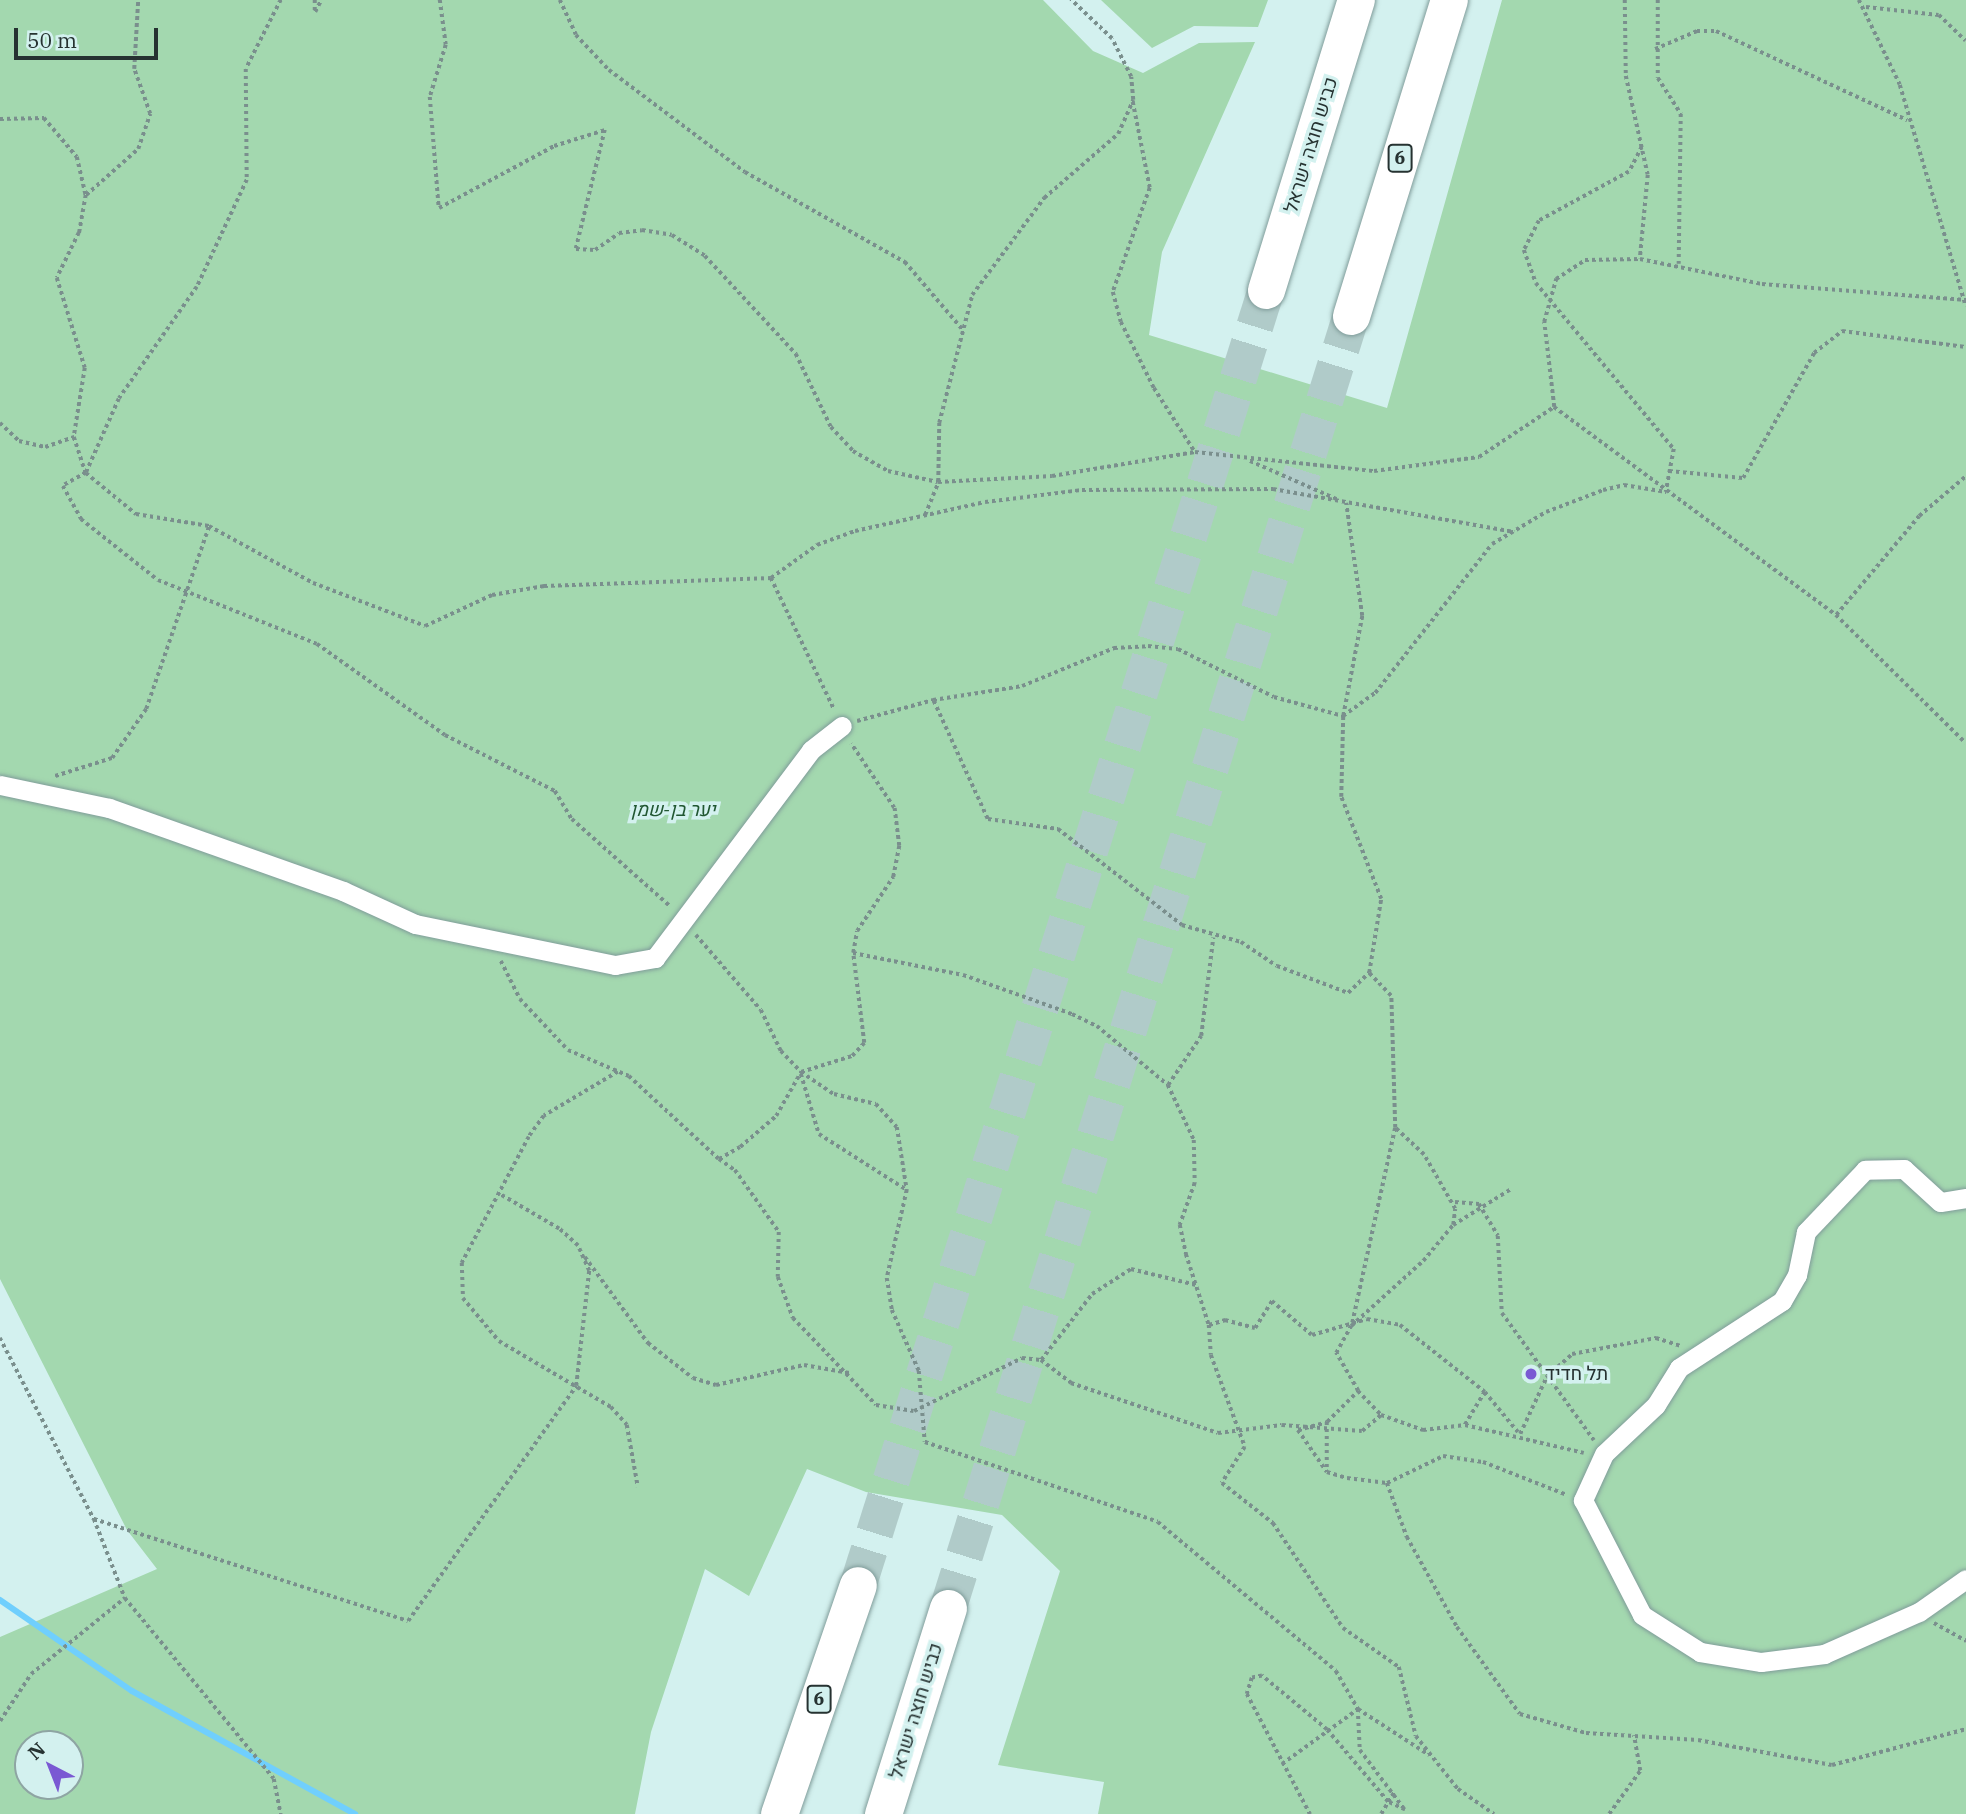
<!DOCTYPE html>
<html>
<head>
<meta charset="utf-8">
<style>
	body { margin:0 }
	#map { position:relative; width:1966px; height:1814px; overflow:hidden; background:#d3f1ef; font-family:"IBM Plex Serif",Heebo,serif }
	div>[style] { position:absolute }
	[style*='--x'] { left:calc(var(--x)*1px); top:calc(var(--y)*1px); width:calc(var(--w)*1px); rotate:calc(var(--a)*1deg) }
	.green>* { inset:0; background:#a3d8af }
	.stream>* { height:6px; margin:-3px; padding:0 3px; transform-origin:3px; border-radius:3px; background:#70cffd }
	.highway-tunnel>* { height:37px; margin-top:-18.5px; transform-origin:0; background:repeating-linear-gradient(90deg,#b0cbc9 0 37px,transparent 0 55px) }
	.path>* { height:3.5px; margin-top:-1.75px; transform-origin:0; background:repeating-linear-gradient(90deg,#7a8f8d 0 3.5px,transparent 0 7px) }
	.roads { filter:drop-shadow(0 0 2px #809c9a) drop-shadow(0 0 2px #809c9a) }
	.street>* { height:19px; margin:-9.5px; padding:0 9.5px; transform-origin:9.5px; border-radius:9.5px; background:#fff }
	.highway>* { height:37px; margin:-18.5px; padding:0 18.5px; transform-origin:18.5px; border-radius:18.5px; background:#fff }
	.dots>* { width:19px; height:19px; translate:-50% -50%; box-sizing:border-box; border:4px solid #d3f1ef; border-radius:50% }
	span { translate:-50% -50%; white-space:nowrap; text-align:center; line-height:1.15; -webkit-text-stroke:7px #d3f1ef; paint-order:stroke }
	.shield-label span { padding:2px 5px; background:#d3f1ef; border:2px solid; border-radius:5px; -webkit-text-stroke-width:0 }
	.shield-label { font-size:18px; color:#263231; font-weight:700 }
	.street-label { font-size:19px; color:#263231 }
	.park-label { font-size:19px; color:#215732; font-style:italic }
	.poi-label { font-size:19px; color:#263231 }
	.left { translate:0 -50%; text-align:left }
	.north { position:absolute; left:14px; top:1730px; width:70px; height:70px; box-sizing:border-box; background:#d3f1ef; border:2px solid #8ea5a3; border-radius:50%; rotate:318deg; font-size:19px; font-weight:700; line-height:28px; text-align:center; color:#263231 }
	.north::after { content:''; display:block; margin:auto; width:24px; height:32px; background:#7a59d3; clip-path:polygon(50% 0,100% 100%,50% 72%,0 100%) }
	.scale { position:absolute; left:14px; top:28px; width:144px; height:32px; box-sizing:border-box; border:4px solid #263231; border-top:0; padding-left:9px; font-size:21px; line-height:24px; white-space:nowrap; color:#263231; -webkit-text-stroke:5px #d3f1ef; paint-order:stroke }
</style>
</head>
<body>
<div id="map">
	<div class="green">
		<i style="clip-path:polygon(evenodd,0 0,1043px 0,1093px 51px,1143px 73px,1199px 43px,1255px 42px,1162px 252px,1149px 335px,1387px 408px,1502px 0,1966px 0,1966px 1814px,1098px 1814px,1104px 1782px,998px 1765px,1060px 1571px,1002px 1515px,866px 1492px,807px 1469px,749px 1596px,705px 1569px,651px 1732px,635px 1814px,0 1814px,0 1637px,157px 1569px,127px 1530px,0 1279px,0 0,28px 1744px,70px 1744px,70px 1786px,28px 1786px,28px 1744px)"></i>
		<i style="clip-path:polygon(1101px 0,1268px 0,1258px 27px,1194px 26px,1152px 48px)"></i>
	</div>
	<div class="stream">
		<i style="--x:0;--y:1600;--w:160;--a:34.6"></i>
		<i style="--x:132;--y:1691;--w:255;--a:28.9"></i>
	</div>
	<div class="highway-tunnel">
		<i style="--x:858;--y:1585;--w:1358;--a:-72.51"></i>
		<i style="--x:948;--y:1608;--w:1353;--a:-72.68"></i>
	</div>
	<div class="path">
		<i style="--x:281;--y:0;--w:77;--a:116.9"></i>
		<i style="--x:246;--y:69;--w:111;--a:89.5"></i>
		<i style="--x:247;--y:180;--w:118;--a:115"></i>
		<i style="--x:197;--y:287;--w:136;--a:124.9"></i>
		<i style="--x:119;--y:399;--w:81;--a:114"></i>
		<i style="--x:86;--y:473;--w:26;--a:151"></i>
		<i style="--x:63;--y:486;--w:38;--a:61"></i>
		<i style="--x:81;--y:519;--w:98;--a:38.4"></i>
		<i style="--x:158;--y:580;--w:171;--a:21.9"></i>
		<i style="--x:317;--y:644;--w:157;--a:35.4"></i>
		<i style="--x:445;--y:735;--w:123;--a:27"></i>
		<i style="--x:555;--y:791;--w:33;--a:59"></i>
		<i style="--x:572;--y:819;--w:131;--a:41.6"></i>
		<i style="--x:315;--y:0;--w:12;--a:90"></i>
		<i style="--x:315;--y:12;--w:13;--a:-63"></i>
		<i style="--x:440;--y:0;--w:45;--a:82.4"></i>
		<i style="--x:446;--y:45;--w:54;--a:107.1"></i>
		<i style="--x:430;--y:97;--w:111;--a:85.4"></i>
		<i style="--x:439;--y:208;--w:131;--a:-28.3"></i>
		<i style="--x:554;--y:146;--w:53;--a:-17.4"></i>
		<i style="--x:605;--y:130;--w:122;--a:103.7"></i>
		<i style="--x:576;--y:249;--w:19;--a:3"></i>
		<i style="--x:595;--y:250;--w:29;--a:-35"></i>
		<i style="--x:619;--y:233;--w:23;--a:-7"></i>
		<i style="--x:642;--y:230;--w:30;--a:9"></i>
		<i style="--x:672;--y:235;--w:39;--a:32"></i>
		<i style="--x:705;--y:256;--w:134;--a:47.1"></i>
		<i style="--x:796;--y:354;--w:81;--a:64.4"></i>
		<i style="--x:831;--y:427;--w:33;--a:47"></i>
		<i style="--x:853;--y:451;--w:40;--a:29.7"></i>
		<i style="--x:888;--y:471;--w:51;--a:12.4"></i>
		<i style="--x:938;--y:482;--w:114;--a:-3"></i>
		<i style="--x:1052;--y:476;--w:145;--a:-9.5"></i>
		<i style="--x:1195;--y:452;--w:180;--a:6.1"></i>
		<i style="--x:1374;--y:471;--w:106;--a:-7.6"></i>
		<i style="--x:1479;--y:457;--w:90;--a:-33.7"></i>
		<i style="--x:560;--y:0;--w:38;--a:65"></i>
		<i style="--x:576;--y:35;--w:48;--a:46.7"></i>
		<i style="--x:609;--y:70;--w:170;--a:36.9"></i>
		<i style="--x:745;--y:172;--w:184;--a:29.4"></i>
		<i style="--x:905;--y:262;--w:89;--a:49.5"></i>
		<i style="--x:1625;--y:0;--w:76;--a:89.2"></i>
		<i style="--x:1626;--y:76;--w:101;--a:77.5"></i>
		<i style="--x:1648;--y:175;--w:84;--a:95.4"></i>
		<i style="--x:1658;--y:0;--w:78;--a:90"></i>
		<i style="--x:1658;--y:78;--w:43;--a:57.4"></i>
		<i style="--x:1681;--y:114;--w:150;--a:90.8"></i>
		<i style="--x:1859;--y:0;--w:94;--a:64.2"></i>
		<i style="--x:1900;--y:85;--w:231;--a:73.4"></i>
		<i style="--x:1866;--y:7;--w:73;--a:6.3"></i>
		<i style="--x:1939;--y:15;--w:37;--a:44"></i>
		<i style="--x:1655;--y:49;--w:46;--a:-23.2"></i>
		<i style="--x:1697;--y:31;--w:19;--a:0"></i>
		<i style="--x:1716;--y:31;--w:211;--a:25"></i>
		<i style="--x:1133;--y:102;--w:88;--a:78.8"></i>
		<i style="--x:1150;--y:188;--w:110;--a:109.6"></i>
		<i style="--x:1113;--y:292;--w:31;--a:75"></i>
		<i style="--x:1121;--y:322;--w:74;--a:63.4"></i>
		<i style="--x:1154;--y:388;--w:76;--a:57.4"></i>
		<i style="--x:0;--y:119;--w:44;--a:-1.3"></i>
		<i style="--x:44;--y:118;--w:51;--a:49.8"></i>
		<i style="--x:77;--y:157;--w:39;--a:77"></i>
		<i style="--x:86;--y:195;--w:39;--a:100"></i>
		<i style="--x:79;--y:233;--w:50;--a:116.1"></i>
		<i style="--x:57;--y:278;--w:94;--a:72.7"></i>
		<i style="--x:85;--y:368;--w:70;--a:99.1"></i>
		<i style="--x:74;--y:437;--w:38;--a:72"></i>
		<i style="--x:86;--y:473;--w:65;--a:39.4"></i>
		<i style="--x:136;--y:514;--w:74;--a:9.3"></i>
		<i style="--x:1642;--y:147;--w:28;--a:117"></i>
		<i style="--x:1629;--y:172;--w:102;--a:151.4"></i>
		<i style="--x:1539;--y:221;--w:33;--a:117"></i>
		<i style="--x:1524;--y:250;--w:35;--a:70"></i>
		<i style="--x:1536;--y:283;--w:216;--a:50.3"></i>
		<i style="--x:1674;--y:449;--w:44;--a:100.5"></i>
		<i style="--x:86;--y:195;--w:69;--a:-41.5"></i>
		<i style="--x:138;--y:149;--w:37;--a:-71"></i>
		<i style="--x:150;--y:114;--w:48;--a:-109.6"></i>
		<i style="--x:134;--y:69;--w:69;--a:-86.7"></i>
		<i style="--x:1554;--y:407;--w:86;--a:-96.7"></i>
		<i style="--x:1544;--y:322;--w:45;--a:-74.4"></i>
		<i style="--x:1556;--y:279;--w:35;--a:-33"></i>
		<i style="--x:1585;--y:260;--w:55;--a:-1"></i>
		<i style="--x:1640;--y:259;--w:125;--a:11.6"></i>
		<i style="--x:1762;--y:284;--w:205;--a:4.5"></i>
		<i style="--x:1554;--y:407;--w:350;--a:36.4"></i>
		<i style="--x:1836;--y:615;--w:182;--a:44.6"></i>
		<i style="--x:0;--y:423;--w:26;--a:43"></i>
		<i style="--x:19;--y:441;--w:27;--a:13"></i>
		<i style="--x:45;--y:447;--w:31;--a:-19"></i>
		<i style="--x:1250;--y:461;--w:97;--a:23.7"></i>
		<i style="--x:1669;--y:471;--w:74;--a:5.4"></i>
		<i style="--x:1743;--y:478;--w:144;--a:-60.4"></i>
		<i style="--x:1814;--y:353;--w:36;--a:-38"></i>
		<i style="--x:1842;--y:331;--w:125;--a:7.4"></i>
		<i style="--x:925;--y:515;--w:35;--a:-68"></i>
		<i style="--x:938;--y:482;--w:59;--a:-89"></i>
		<i style="--x:939;--y:423;--w:132;--a:-75.5"></i>
		<i style="--x:972;--y:295;--w:121;--a:-53.4"></i>
		<i style="--x:1044;--y:198;--w:98;--a:-40.9"></i>
		<i style="--x:1118;--y:134;--w:37;--a:-66"></i>
		<i style="--x:1133;--y:100;--w:23;--a:-95"></i>
		<i style="--x:1131;--y:77;--w:42;--a:-116.6"></i>
		<i style="--x:1112;--y:39;--w:57;--a:-136.4"></i>
		<i style="--x:771;--y:578;--w:145;--a:64.3"></i>
		<i style="--x:1836;--y:615;--w:129;--a:-50"></i>
		<i style="--x:1919;--y:516;--w:62;--a:-40.4"></i>
		<i style="--x:934;--y:701;--w:130;--a:65.4"></i>
		<i style="--x:988;--y:819;--w:71;--a:8.1"></i>
		<i style="--x:1058;--y:829;--w:157;--a:37.7"></i>
		<i style="--x:1182;--y:925;--w:61;--a:16.1"></i>
		<i style="--x:1241;--y:942;--w:43;--a:33.7"></i>
		<i style="--x:1277;--y:966;--w:76;--a:20.8"></i>
		<i style="--x:1348;--y:993;--w:29;--a:-44"></i>
		<i style="--x:857;--y:721;--w:79;--a:-15.4"></i>
		<i style="--x:933;--y:700;--w:90;--a:-8.9"></i>
		<i style="--x:1022;--y:686;--w:100;--a:-22.4"></i>
		<i style="--x:1114;--y:648;--w:34;--a:-3"></i>
		<i style="--x:1148;--y:646;--w:30;--a:6"></i>
		<i style="--x:1178;--y:649;--w:107;--a:26.6"></i>
		<i style="--x:1274;--y:697;--w:72;--a:15.4"></i>
		<i style="--x:1343;--y:716;--w:39;--a:-36"></i>
		<i style="--x:1375;--y:693;--w:189;--a:-51.9"></i>
		<i style="--x:1492;--y:544;--w:63;--a:-30.7"></i>
		<i style="--x:1546;--y:512;--w:61;--a:-21.1"></i>
		<i style="--x:1603;--y:490;--w:22;--a:-13"></i>
		<i style="--x:1624;--y:485;--w:43;--a:9.5"></i>
		<i style="--x:55;--y:776;--w:60;--a:-17.5"></i>
		<i style="--x:112;--y:758;--w:60;--a:-55.2"></i>
		<i style="--x:146;--y:709;--w:194;--a:-71"></i>
		<i style="--x:209;--y:526;--w:119;--a:28.7"></i>
		<i style="--x:313;--y:583;--w:120;--a:21"></i>
		<i style="--x:425;--y:626;--w:74;--a:-24.8"></i>
		<i style="--x:492;--y:595;--w:53;--a:-9.8"></i>
		<i style="--x:544;--y:586;--w:227;--a:-2"></i>
		<i style="--x:771;--y:578;--w:57;--a:-35.7"></i>
		<i style="--x:817;--y:545;--w:40;--a:-20.2"></i>
		<i style="--x:855;--y:531;--w:133;--a:-12.6"></i>
		<i style="--x:985;--y:502;--w:98;--a:-7.1"></i>
		<i style="--x:1082;--y:490;--w:191;--a:-0.3"></i>
		<i style="--x:1273;--y:489;--w:245;--a:10.1"></i>
		<i style="--x:696;--y:935;--w:99;--a:49.1"></i>
		<i style="--x:761;--y:1010;--w:46;--a:64"></i>
		<i style="--x:781;--y:1051;--w:29;--a:46"></i>
		<i style="--x:801;--y:1072;--w:40;--a:34"></i>
		<i style="--x:834;--y:1094;--w:43;--a:13.4"></i>
		<i style="--x:876;--y:1104;--w:31;--a:48"></i>
		<i style="--x:897;--y:1127;--w:64;--a:81"></i>
		<i style="--x:907;--y:1190;--w:90;--a:102.8"></i>
		<i style="--x:887;--y:1278;--w:32;--a:81"></i>
		<i style="--x:892;--y:1310;--w:67;--a:66.1"></i>
		<i style="--x:919;--y:1371;--w:71;--a:85.2"></i>
		<i style="--x:925;--y:1442;--w:246;--a:18.9"></i>
		<i style="--x:1158;--y:1522;--w:232;--a:39.9"></i>
		<i style="--x:1336;--y:1671;--w:44;--a:59.9"></i>
		<i style="--x:1358;--y:1709;--w:41;--a:87.2"></i>
		<i style="--x:1360;--y:1750;--w:75;--a:53.1"></i>
		<i style="--x:1405;--y:1810;--w:19;--a:-155"></i>
		<i style="--x:1388;--y:1802;--w:94;--a:-130.3"></i>
		<i style="--x:1327;--y:1730;--w:85;--a:-140.3"></i>
		<i style="--x:1262;--y:1676;--w:10;--a:169"></i>
		<i style="--x:1252;--y:1678;--w:17;--a:107"></i>
		<i style="--x:1247;--y:1694;--w:136;--a:62.3"></i>
		<i style="--x:853;--y:953;--w:112;--a:11.3"></i>
		<i style="--x:963;--y:975;--w:116;--a:19.7"></i>
		<i style="--x:1072;--y:1014;--w:28;--a:26"></i>
		<i style="--x:1097;--y:1026;--w:92;--a:39.7"></i>
		<i style="--x:1168;--y:1085;--w:61;--a:64.7"></i>
		<i style="--x:1194;--y:1140;--w:43;--a:88.7"></i>
		<i style="--x:1195;--y:1183;--w:45;--a:109.7"></i>
		<i style="--x:1180;--y:1225;--w:30;--a:78"></i>
		<i style="--x:1186;--y:1254;--w:75;--a:72.1"></i>
		<i style="--x:1209;--y:1325;--w:30;--a:86"></i>
		<i style="--x:1211;--y:1355;--w:98;--a:69.7"></i>
		<i style="--x:1245;--y:1447;--w:43;--a:122.6"></i>
		<i style="--x:1222;--y:1483;--w:65;--a:38.1"></i>
		<i style="--x:1273;--y:1523;--w:126;--a:56.3"></i>
		<i style="--x:1343;--y:1628;--w:68;--a:34.9"></i>
		<i style="--x:1399;--y:1667;--w:71;--a:76.2"></i>
		<i style="--x:1416;--y:1736;--w:68;--a:51.6"></i>
		<i style="--x:1458;--y:1789;--w:44;--a:34.8"></i>
		<i style="--x:501;--y:961;--w:42;--a:63.4"></i>
		<i style="--x:520;--y:999;--w:70;--a:46.7"></i>
		<i style="--x:568;--y:1050;--w:66;--a:23.1"></i>
		<i style="--x:629;--y:1076;--w:122;--a:42.7"></i>
		<i style="--x:719;--y:1159;--w:24;--a:-30"></i>
		<i style="--x:740;--y:1147;--w:48;--a:-40.7"></i>
		<i style="--x:776;--y:1116;--w:51;--a:-60.4"></i>
		<i style="--x:801;--y:1072;--w:53;--a:-17.4"></i>
		<i style="--x:852;--y:1056;--w:18;--a:-47"></i>
		<i style="--x:864;--y:1043;--w:91;--a:-97"></i>
		<i style="--x:853;--y:953;--w:22;--a:-80"></i>
		<i style="--x:857;--y:931;--w:65;--a:-56.3"></i>
		<i style="--x:893;--y:877;--w:32;--a:-79"></i>
		<i style="--x:899;--y:846;--w:38;--a:-97"></i>
		<i style="--x:894;--y:808;--w:77;--a:-123.9"></i>
		<i style="--x:618;--y:1072;--w:86;--a:149.3"></i>
		<i style="--x:544;--y:1116;--w:26;--a:126"></i>
		<i style="--x:529;--y:1137;--w:143;--a:118"></i>
		<i style="--x:462;--y:1263;--w:35;--a:88"></i>
		<i style="--x:463;--y:1298;--w:56;--a:50.1"></i>
		<i style="--x:499;--y:1341;--w:130;--a:30.5"></i>
		<i style="--x:611;--y:1407;--w:24;--a:48"></i>
		<i style="--x:627;--y:1425;--w:63;--a:79.9"></i>
		<i style="--x:801;--y:1074;--w:63;--a:73.3"></i>
		<i style="--x:819;--y:1134;--w:104;--a:32.5"></i>
		<i style="--x:1168;--y:1085;--w:59;--a:-56"></i>
		<i style="--x:1201;--y:1036;--w:99;--a:-83"></i>
		<i style="--x:719;--y:1159;--w:19;--a:35"></i>
		<i style="--x:735;--y:1170;--w:76;--a:54.6"></i>
		<i style="--x:779;--y:1232;--w:45;--a:91.3"></i>
		<i style="--x:778;--y:1277;--w:44;--a:69.9"></i>
		<i style="--x:793;--y:1318;--w:120;--a:46.3"></i>
		<i style="--x:876;--y:1405;--w:38;--a:9"></i>
		<i style="--x:914;--y:1411;--w:120;--a:-26.1"></i>
		<i style="--x:1022;--y:1358;--w:19;--a:6"></i>
		<i style="--x:1041;--y:1360;--w:38;--a:37"></i>
		<i style="--x:1071;--y:1383;--w:155;--a:18.8"></i>
		<i style="--x:1218;--y:1433;--w:64;--a:-7.1"></i>
		<i style="--x:1282;--y:1425;--w:80;--a:4.3"></i>
		<i style="--x:1362;--y:1431;--w:25;--a:-40"></i>
		<i style="--x:1455;--y:1202;--w:24;--a:5"></i>
		<i style="--x:1479;--y:1204;--w:37;--a:59"></i>
		<i style="--x:1498;--y:1236;--w:77;--a:87"></i>
		<i style="--x:1502;--y:1313;--w:157;--a:54.1"></i>
		<i style="--x:1453;--y:1225;--w:68;--a:-31.8"></i>
		<i style="--x:585;--y:1257;--w:107;--a:53.8"></i>
		<i style="--x:648;--y:1343;--w:57;--a:37.9"></i>
		<i style="--x:693;--y:1378;--w:24;--a:17"></i>
		<i style="--x:716;--y:1385;--w:90;--a:-12.8"></i>
		<i style="--x:804;--y:1365;--w:46;--a:10.1"></i>
		<i style="--x:1352;--y:1323;--w:200;--a:-77.6"></i>
		<i style="--x:1209;--y:1325;--w:17;--a:-17"></i>
		<i style="--x:1225;--y:1320;--w:31;--a:15"></i>
		<i style="--x:1255;--y:1328;--w:32;--a:-58"></i>
		<i style="--x:1272;--y:1301;--w:52;--a:40.4"></i>
		<i style="--x:1312;--y:1335;--w:57;--a:-16.2"></i>
		<i style="--x:1367;--y:1319;--w:34;--a:10"></i>
		<i style="--x:1400;--y:1325;--w:108;--a:38.2"></i>
		<i style="--x:1485;--y:1392;--w:39;--a:121"></i>
		<i style="--x:0;--y:1338;--w:204;--a:62.6"></i>
		<i style="--x:94;--y:1519;--w:85;--a:68.6"></i>
		<i style="--x:125;--y:1598;--w:234;--a:50.5"></i>
		<i style="--x:274;--y:1779;--w:36;--a:79"></i>
		<i style="--x:1041;--y:1360;--w:83;--a:-52.3"></i>
		<i style="--x:1092;--y:1294;--w:46;--a:-32.7"></i>
		<i style="--x:1131;--y:1269;--w:67;--a:13.8"></i>
		<i style="--x:1358;--y:1391;--w:33;--a:46"></i>
		<i style="--x:1381;--y:1415;--w:45;--a:19.7"></i>
		<i style="--x:1423;--y:1430;--w:42;--a:-6.8"></i>
		<i style="--x:1465;--y:1425;--w:122;--a:13.2"></i>
		<i style="--x:1485;--y:1392;--w:52;--a:50.5"></i>
		<i style="--x:1327;--y:1422;--w:48;--a:90"></i>
		<i style="--x:1298;--y:1430;--w:30;--a:-15"></i>
		<i style="--x:1327;--y:1422;--w:44;--a:-45"></i>
		<i style="--x:1358;--y:1391;--w:44;--a:-120.1"></i>
		<i style="--x:1336;--y:1353;--w:31;--a:-61"></i>
		<i style="--x:1351;--y:1326;--w:97;--a:-42.1"></i>
		<i style="--x:1423;--y:1261;--w:47;--a:-50.2"></i>
		<i style="--x:1453;--y:1225;--w:16;--a:-83"></i>
		<i style="--x:1455;--y:1209;--w:62;--a:-119.9"></i>
		<i style="--x:1424;--y:1155;--w:40;--a:-137"></i>
		<i style="--x:1395;--y:1128;--w:132;--a:-91.7"></i>
		<i style="--x:1391;--y:996;--w:32;--a:-134"></i>
		<i style="--x:1369;--y:973;--w:75;--a:-80.8"></i>
		<i style="--x:1381;--y:899;--w:110;--a:-111.4"></i>
		<i style="--x:1341;--y:797;--w:81;--a:-88.6"></i>
		<i style="--x:1343;--y:716;--w:102;--a:-79.2"></i>
		<i style="--x:1362;--y:616;--w:114;--a:-98.1"></i>
		<i style="--x:1298;--y:1430;--w:51;--a:55.4"></i>
		<i style="--x:1327;--y:1472;--w:21;--a:17"></i>
		<i style="--x:1347;--y:1478;--w:40;--a:7.1"></i>
		<i style="--x:1387;--y:1483;--w:62;--a:-25.7"></i>
		<i style="--x:1443;--y:1456;--w:40;--a:8.5"></i>
		<i style="--x:1483;--y:1462;--w:90;--a:21.4"></i>
		<i style="--x:1520;--y:1434;--w:64;--a:-65"></i>
		<i style="--x:1547;--y:1376;--w:33;--a:-41"></i>
		<i style="--x:1572;--y:1354;--w:86;--a:-10.8"></i>
		<i style="--x:1656;--y:1338;--w:25;--a:18"></i>
		<i style="--x:1387;--y:1483;--w:58;--a:69.7"></i>
		<i style="--x:1407;--y:1537;--w:103;--a:60.9"></i>
		<i style="--x:1457;--y:1627;--w:107;--a:54.1"></i>
		<i style="--x:1520;--y:1714;--w:69;--a:16.1"></i>
		<i style="--x:1586;--y:1733;--w:112;--a:3.6"></i>
		<i style="--x:1698;--y:1740;--w:136;--a:10.6"></i>
		<i style="--x:1832;--y:1765;--w:139;--a:-15"></i>
		<i style="--x:94;--y:1519;--w:330;--a:18"></i>
		<i style="--x:408;--y:1621;--w:289;--a:-54.4"></i>
		<i style="--x:576;--y:1386;--w:116;--a:-83.6"></i>
		<i style="--x:589;--y:1271;--w:27;--a:-114"></i>
		<i style="--x:578;--y:1246;--w:25;--a:-138"></i>
		<i style="--x:559;--y:1229;--w:69;--a:-149.7"></i>
		<i style="--x:1934;--y:1623;--w:37;--a:29"></i>
		<i style="--x:0;--y:1721;--w:56;--a:-56.6"></i>
		<i style="--x:31;--y:1674;--w:121;--a:-39"></i>
		<i style="--x:1282;--y:1764;--w:94;--a:-35.9"></i>
		<i style="--x:1358;--y:1709;--w:85;--a:32.9"></i>
		<i style="--x:1381;--y:1814;--w:26;--a:-59"></i>
		<i style="--x:1609;--y:1814;--w:53;--a:-54.2"></i>
		<i style="--x:1640;--y:1771;--w:36;--a:-100"></i>
	</div>
	<div class="roads">
		<div class="street">
			<i style="--x:0;--y:785;--w:111;--a:11.9"></i>
			<i style="--x:109;--y:808;--w:248;--a:19.5"></i>
			<i style="--x:343;--y:891;--w:79;--a:24.6"></i>
			<i style="--x:415;--y:924;--w:204;--a:11.6"></i>
			<i style="--x:615;--y:965;--w:41;--a:-9.9"></i>
			<i style="--x:655;--y:958;--w:260;--a:-53.1"></i>
			<i style="--x:811;--y:750;--w:39;--a:-38"></i>
			<i style="--x:1966;--y:1198;--w:26;--a:171"></i>
			<i style="--x:1940;--y:1202;--w:49;--a:-137.5"></i>
			<i style="--x:1904;--y:1169;--w:39;--a:179"></i>
			<i style="--x:1865;--y:1170;--w:86;--a:133.6"></i>
			<i style="--x:1806;--y:1232;--w:44;--a:101.8"></i>
			<i style="--x:1797;--y:1275;--w:30;--a:120"></i>
			<i style="--x:1782;--y:1301;--w:123;--a:147"></i>
			<i style="--x:1679;--y:1368;--w:44;--a:121.9"></i>
			<i style="--x:1656;--y:1405;--w:71;--a:136.7"></i>
			<i style="--x:1604;--y:1454;--w:51;--a:114.5"></i>
			<i style="--x:1583;--y:1500;--w:129;--a:62.8"></i>
			<i style="--x:1642;--y:1615;--w:69;--a:32.5"></i>
			<i style="--x:1700;--y:1652;--w:62;--a:9.3"></i>
			<i style="--x:1761;--y:1662;--w:64;--a:-7.2"></i>
			<i style="--x:1824;--y:1654;--w:104;--a:-23.9"></i>
			<i style="--x:1919;--y:1612;--w:57;--a:-35.1"></i>
		</div>
		<div class="highway">
			<i style="--x:1266;--y:290;--w:304;--a:-72.8"></i>
			<i style="--x:1351;--y:316;--w:331;--a:-72.8"></i>
			<i style="--x:779;--y:1814;--w:242;--a:-71"></i>
			<i style="--x:883;--y:1814;--w:216;--a:-72.5"></i>
		</div>
	</div>
	<div class="dots">
		<i style="left:1531px;top:1374px;background:#7a59d3"></i>
	</div>
	<div class="shield-label">
		<span style="left:1400px;top:158px">6</span>
		<span style="left:819px;top:1699px">6</span>
	</div>
	<div class="street-label">
		<span style="left:1311px;top:145px;rotate:-73deg">כביש חוצה ישראל</span>
		<span style="left:916px;top:1711px;rotate:-73deg">כביש חוצה ישראל</span>
	</div>
	<div class="park-label">
		<span style="left:673px;top:810px">יער בן-שמן</span>
	</div>
	<div class="poi-label">
		<span class="left" style="left:1545px;top:1374px">תל חדיד</span>
	</div>
	<div class="north">N</div>
	<div class="scale">50 m</div>
</div>
</body>
</html>
